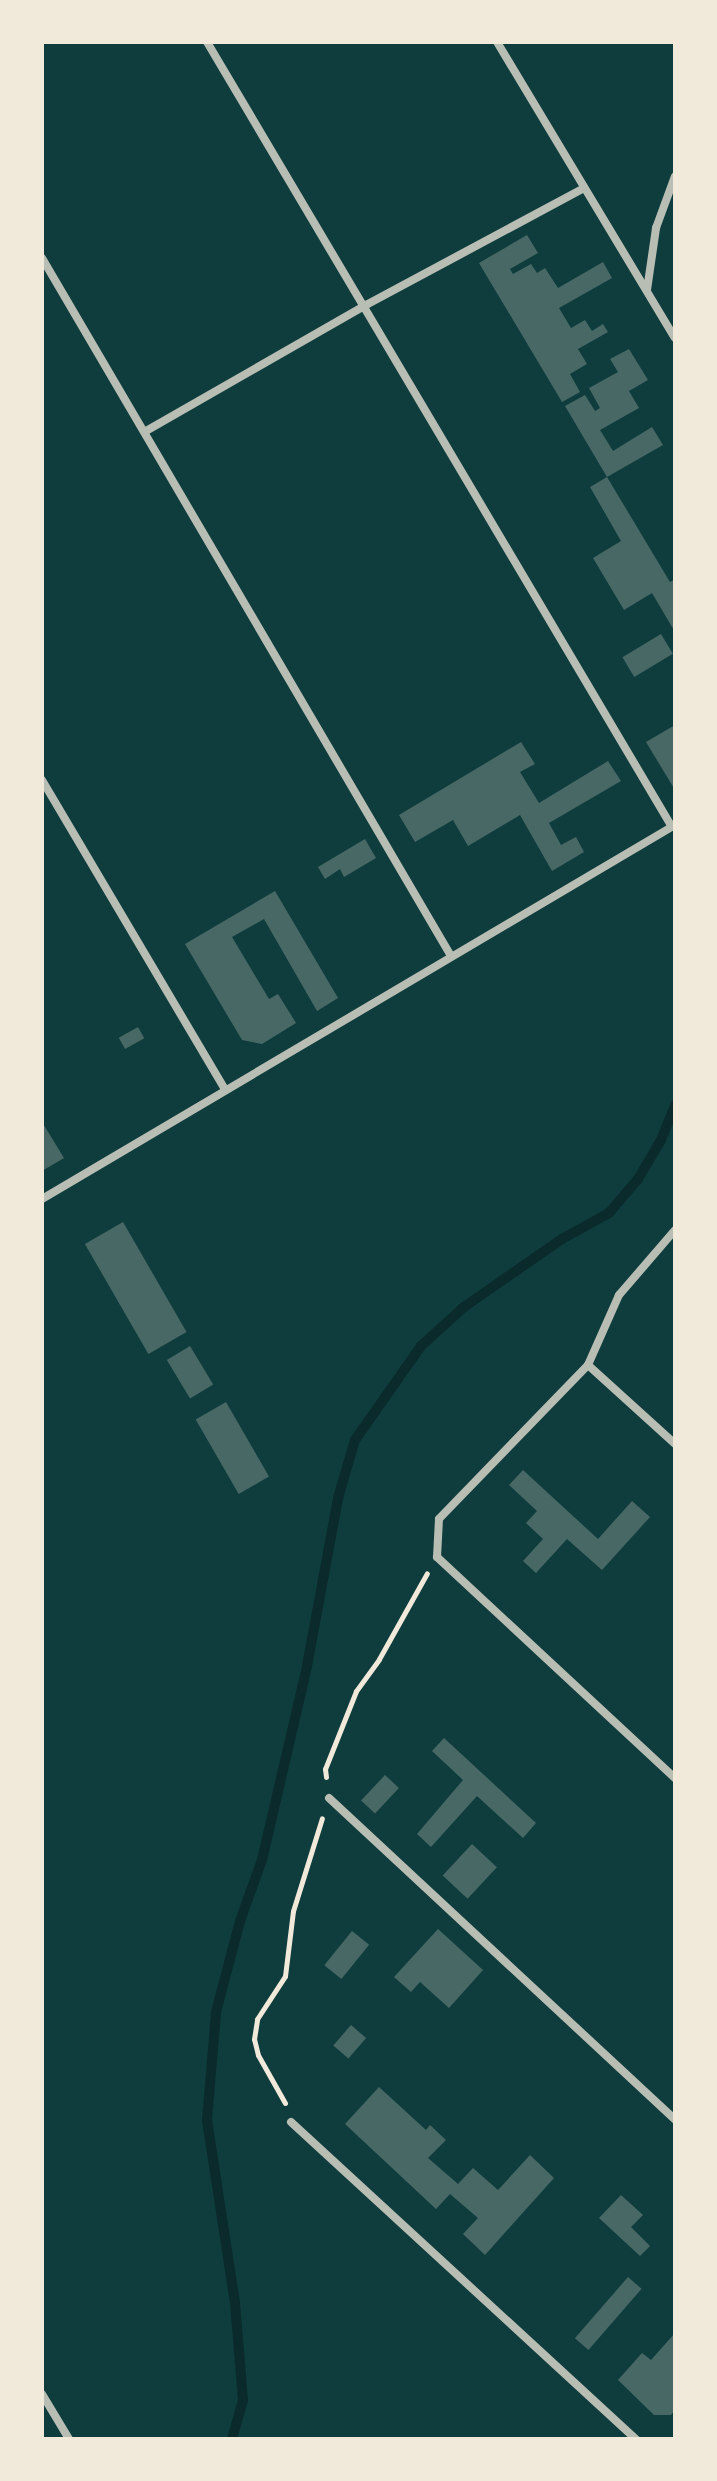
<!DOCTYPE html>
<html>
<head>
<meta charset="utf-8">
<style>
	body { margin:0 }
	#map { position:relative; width:717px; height:2481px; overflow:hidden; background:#0f3d3e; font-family:"DM Sans",sans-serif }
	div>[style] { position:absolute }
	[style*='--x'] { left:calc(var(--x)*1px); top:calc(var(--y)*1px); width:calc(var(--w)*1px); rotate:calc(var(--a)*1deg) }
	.stream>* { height:10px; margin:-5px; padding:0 5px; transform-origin:5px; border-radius:5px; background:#0a2a2b }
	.building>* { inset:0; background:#486865; transform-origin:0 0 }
	.path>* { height:5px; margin:-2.5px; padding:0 2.5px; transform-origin:2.5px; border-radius:2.5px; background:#f1e9da }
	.minor>* { height:8px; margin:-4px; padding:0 4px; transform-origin:4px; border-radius:4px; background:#b8beb3 }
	span { translate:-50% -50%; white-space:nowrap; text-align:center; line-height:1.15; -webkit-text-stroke:8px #f1e9da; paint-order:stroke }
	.frame { position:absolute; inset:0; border:44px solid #f1e9da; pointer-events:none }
</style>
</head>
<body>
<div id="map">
	<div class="stream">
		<i style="--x:232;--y:2439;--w:41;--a:-74.2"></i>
		<i style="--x:243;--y:2400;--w:97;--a:-94.7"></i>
		<i style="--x:235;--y:2303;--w:185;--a:-98.7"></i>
		<i style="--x:207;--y:2120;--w:108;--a:-85.2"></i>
		<i style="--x:216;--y:2012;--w:94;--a:-75.2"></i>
		<i style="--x:240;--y:1921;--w:65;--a:-70.2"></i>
		<i style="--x:262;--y:1860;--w:199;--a:-76.9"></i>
		<i style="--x:307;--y:1666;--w:171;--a:-79.5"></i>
		<i style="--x:338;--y:1498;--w:60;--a:-73.7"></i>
		<i style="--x:355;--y:1440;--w:115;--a:-54.9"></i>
		<i style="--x:421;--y:1346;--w:58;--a:-42.2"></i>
		<i style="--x:464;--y:1307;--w:119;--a:-34.8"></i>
		<i style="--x:562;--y:1239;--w:54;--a:-29"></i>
		<i style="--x:609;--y:1213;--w:45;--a:-49.5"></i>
		<i style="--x:638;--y:1179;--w:45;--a:-59.5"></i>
		<i style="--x:661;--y:1140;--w:38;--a:-68"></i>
	</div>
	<div class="building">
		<i style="clip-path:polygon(527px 235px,538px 253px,510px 269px,513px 274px,531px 264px,537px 273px,545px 268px,558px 288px,603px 262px,612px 278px,559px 308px,571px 328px,585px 320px,592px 331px,603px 324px,608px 332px,578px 349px,587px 364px,570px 374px,580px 392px,562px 402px,479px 263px)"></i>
		<i style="clip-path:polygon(629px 349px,648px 380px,629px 391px,639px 408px,600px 430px,613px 451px,652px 427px,663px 445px,607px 477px,565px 406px,585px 395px,595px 411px,600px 408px,589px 388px,618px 372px,610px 359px)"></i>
		<i style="clip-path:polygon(607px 477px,670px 582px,675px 579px,675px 632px,652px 593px,624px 610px,593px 558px,621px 541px,590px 487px)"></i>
		<i style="left:661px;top:634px;width:23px;height:45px;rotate:59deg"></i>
		<i style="clip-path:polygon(675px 725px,675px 790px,646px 742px)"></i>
		<i style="clip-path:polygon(521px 742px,535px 764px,520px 772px,539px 803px,608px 761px,621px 781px,549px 823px,561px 845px,576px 837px,584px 852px,552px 871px,520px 815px,468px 846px,453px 820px,415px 842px,399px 815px)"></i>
		<i style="clip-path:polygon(365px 839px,376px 858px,344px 877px,340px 869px,325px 879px,318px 867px)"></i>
		<i style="clip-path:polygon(275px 891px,338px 998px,317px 1011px,264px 919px,232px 937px,269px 999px,278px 994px,296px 1023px,262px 1044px,242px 1040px,185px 944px)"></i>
		<i style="left:138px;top:1027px;width:13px;height:22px;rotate:61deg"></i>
		<i style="clip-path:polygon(42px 1122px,64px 1158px,42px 1171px)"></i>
		<i style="left:123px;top:1222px;width:127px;height:44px;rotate:60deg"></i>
		<i style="left:190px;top:1346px;width:45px;height:27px;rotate:59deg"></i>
		<i style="left:226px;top:1402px;width:86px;height:35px;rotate:60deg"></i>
		<i style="clip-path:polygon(523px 1470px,598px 1539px,632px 1501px,650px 1517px,602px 1570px,567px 1539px,536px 1573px,523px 1561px,543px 1539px,526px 1523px,537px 1511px,509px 1485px)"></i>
		<i style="clip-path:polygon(444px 1738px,536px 1823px,523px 1838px,477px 1796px,431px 1847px,417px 1834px,463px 1780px,432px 1751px)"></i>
		<i style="left:385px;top:1775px;width:19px;height:35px;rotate:43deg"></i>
		<i style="left:472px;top:1844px;width:34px;height:43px;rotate:43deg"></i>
		<i style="clip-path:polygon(438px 1929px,483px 1970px,449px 2008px,420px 1982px,411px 1992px,394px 1977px)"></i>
		<i style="left:352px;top:1931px;width:22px;height:44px;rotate:39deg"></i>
		<i style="left:351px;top:2025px;width:20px;height:27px;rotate:41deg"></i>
		<i style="clip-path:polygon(379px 2087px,426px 2130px,430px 2125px,446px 2140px,428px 2158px,458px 2184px,473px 2168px,498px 2190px,530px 2155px,554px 2178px,485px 2255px,463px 2234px,478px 2218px,450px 2194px,436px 2209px,345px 2124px)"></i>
		<i style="clip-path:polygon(621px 2195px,643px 2215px,631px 2227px,650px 2246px,640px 2256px,599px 2218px)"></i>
		<i style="left:628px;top:2277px;width:18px;height:81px;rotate:41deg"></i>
		<i style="clip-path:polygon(675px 2333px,675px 2410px,671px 2415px,654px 2415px,618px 2380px,642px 2353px,651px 2360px)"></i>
	</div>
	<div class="path">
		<i style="--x:326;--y:1777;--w:8;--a:-97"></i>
		<i style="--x:325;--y:1769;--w:84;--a:-68.3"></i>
		<i style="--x:356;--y:1691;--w:39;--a:-54"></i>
		<i style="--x:379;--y:1659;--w:98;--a:-60.8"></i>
		<i style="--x:285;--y:2103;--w:55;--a:-119.4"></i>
		<i style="--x:258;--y:2055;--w:16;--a:-104"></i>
		<i style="--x:254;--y:2039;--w:20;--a:-81"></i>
		<i style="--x:257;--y:2019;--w:51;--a:-56.9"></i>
		<i style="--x:285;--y:1976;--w:65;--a:-83"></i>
		<i style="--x:293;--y:1911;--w:97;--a:-72.7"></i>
	</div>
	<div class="minor">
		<i style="--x:207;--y:42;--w:912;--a:59.36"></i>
		<i style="--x:497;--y:42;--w:345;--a:59"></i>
		<i style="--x:42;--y:258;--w:809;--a:59.63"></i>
		<i style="--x:647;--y:290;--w:63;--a:-81.7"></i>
		<i style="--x:656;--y:228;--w:55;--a:-69.9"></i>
		<i style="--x:146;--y:431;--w:254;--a:-29.8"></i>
		<i style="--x:366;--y:305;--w:247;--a:-28.2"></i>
		<i style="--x:42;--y:780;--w:359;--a:59.4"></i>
		<i style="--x:42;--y:1199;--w:735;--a:-30.58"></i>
		<i style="--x:675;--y:1230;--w:86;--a:130.7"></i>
		<i style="--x:619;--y:1295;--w:77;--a:113.9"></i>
		<i style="--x:588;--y:1365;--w:214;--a:134.1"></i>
		<i style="--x:439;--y:1519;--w:38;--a:93"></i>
		<i style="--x:437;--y:1557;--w:325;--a:42.9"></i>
		<i style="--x:588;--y:1365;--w:118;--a:42.2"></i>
		<i style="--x:329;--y:1798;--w:473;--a:42.9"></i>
		<i style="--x:291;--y:2122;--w:469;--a:42.6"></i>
		<i style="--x:42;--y:2394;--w:52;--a:59"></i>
	</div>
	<div class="frame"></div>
</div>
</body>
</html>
